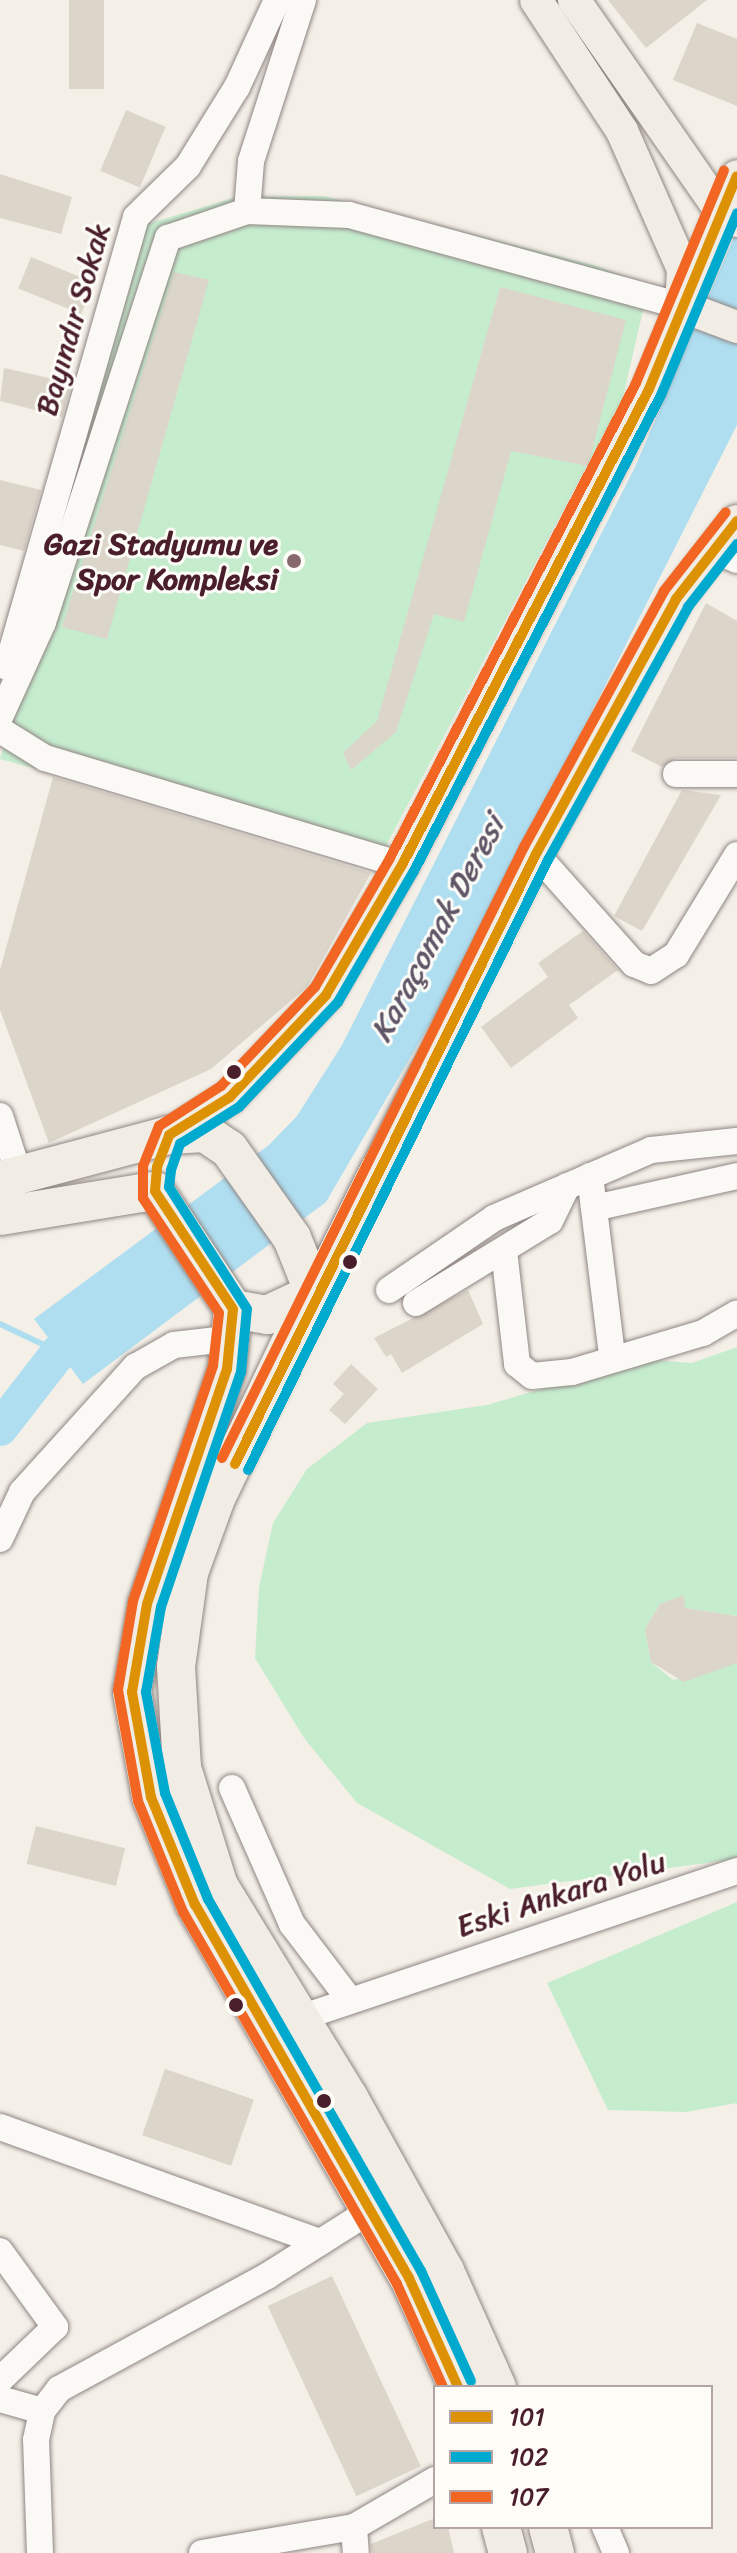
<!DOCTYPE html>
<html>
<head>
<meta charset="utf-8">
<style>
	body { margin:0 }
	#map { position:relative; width:737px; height:2553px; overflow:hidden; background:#f4f0e8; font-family:Sriracha,sans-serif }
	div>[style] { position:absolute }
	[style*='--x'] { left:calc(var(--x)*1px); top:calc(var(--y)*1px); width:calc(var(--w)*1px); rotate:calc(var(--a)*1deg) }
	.green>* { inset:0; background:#c6ecce }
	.water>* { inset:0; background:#afdef0 }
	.stream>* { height:6px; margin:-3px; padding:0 3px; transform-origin:3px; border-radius:3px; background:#afdef0 }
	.river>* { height:36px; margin:-18px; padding:0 18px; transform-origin:18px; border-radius:18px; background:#afdef0 }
	.building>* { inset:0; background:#dcd5c9; transform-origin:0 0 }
	.roads { filter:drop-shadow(0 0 2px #8f8583) drop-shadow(0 0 2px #8f8583) }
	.minor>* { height:26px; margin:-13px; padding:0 13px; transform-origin:13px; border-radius:13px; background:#faf9f6 }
	.major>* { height:32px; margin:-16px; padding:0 16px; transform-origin:16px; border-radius:16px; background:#f1ede5 }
	.highway>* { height:38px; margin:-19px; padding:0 19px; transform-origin:19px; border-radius:19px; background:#f1ede5 }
	.bus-1>* { height:10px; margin:-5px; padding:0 5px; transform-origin:5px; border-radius:5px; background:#dd9206 }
	.bus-2>* { height:10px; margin:-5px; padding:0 5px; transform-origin:5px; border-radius:5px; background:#00a9ce }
	.bus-3>* { height:10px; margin:-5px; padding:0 5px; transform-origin:5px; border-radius:5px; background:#f26522 }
	.dots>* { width:22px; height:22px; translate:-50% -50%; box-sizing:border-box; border:4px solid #fdfcf7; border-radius:50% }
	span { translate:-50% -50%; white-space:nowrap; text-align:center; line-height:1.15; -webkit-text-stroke:6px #fdfcf7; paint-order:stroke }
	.street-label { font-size:30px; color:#4a1f2b }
	.poi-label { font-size:30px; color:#4a1f2b; font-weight:700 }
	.right { translate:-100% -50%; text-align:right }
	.water-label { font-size:32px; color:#605667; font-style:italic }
	.legend { position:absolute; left:433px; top:2385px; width:280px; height:144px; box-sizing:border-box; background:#fdfcf7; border:2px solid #b5a4a5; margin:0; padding:10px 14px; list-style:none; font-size:24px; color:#4a1f2b }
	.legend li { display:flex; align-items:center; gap:16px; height:40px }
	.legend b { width:40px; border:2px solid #b5a4a5 }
</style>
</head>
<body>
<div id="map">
	<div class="green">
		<i style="clip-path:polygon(324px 196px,597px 266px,633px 280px,645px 302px,623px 397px,377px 863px,0 759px,144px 225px,237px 197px)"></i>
		<i style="clip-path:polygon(737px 1347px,737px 1616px,685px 1608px,683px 1596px,660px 1604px,645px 1629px,651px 1662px,673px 1680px,737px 1663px,737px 1859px,510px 1889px,357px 1803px,304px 1738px,255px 1658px,259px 1587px,273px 1523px,307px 1469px,367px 1423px,487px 1405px,643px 1359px,692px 1363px)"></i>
		<i style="clip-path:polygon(737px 1902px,737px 2103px,686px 2112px,608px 2110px,547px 1983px)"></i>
	</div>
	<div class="water">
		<i style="clip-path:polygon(737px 230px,737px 425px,458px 976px,326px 1202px,83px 1384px,34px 1319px,269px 1145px,297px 1116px,342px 1045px,635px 467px)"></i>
	</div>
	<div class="stream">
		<i style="--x:0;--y:1324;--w:65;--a:25.4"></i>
	</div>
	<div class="river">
		<i style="--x:0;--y:1428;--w:96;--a:-52.2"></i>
		<i style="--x:59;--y:1352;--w:50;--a:-36.9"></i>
	</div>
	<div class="building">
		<i style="left:69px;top:0;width:35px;height:89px"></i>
		<i style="clip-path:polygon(608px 0,707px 0,646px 48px)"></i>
		<i style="clip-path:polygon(697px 23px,737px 39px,737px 106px,673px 80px)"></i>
		<i style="left:126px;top:110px;width:43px;height:66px;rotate:23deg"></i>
		<i style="clip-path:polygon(0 174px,72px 197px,61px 234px,0 218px)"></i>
		<i style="left:31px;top:257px;width:68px;height:34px;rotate:22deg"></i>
		<i style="clip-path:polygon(174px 272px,209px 280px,107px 639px,62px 627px)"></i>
		<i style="clip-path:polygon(500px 287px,626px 320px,588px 466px,511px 451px,464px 622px,434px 614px,396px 732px,351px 770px,343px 753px,377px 721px)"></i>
		<i style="clip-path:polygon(4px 368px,72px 383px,62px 417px,0 401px)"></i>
		<i style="clip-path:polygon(0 480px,41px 490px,24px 551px,0 545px)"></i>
		<i style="clip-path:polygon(706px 603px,737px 621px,737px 758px,676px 758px,662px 767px,631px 751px)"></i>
		<i style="clip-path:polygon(53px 777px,371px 873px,307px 987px,211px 1069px,49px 1143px,0 1010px,0 970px)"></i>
		<i style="clip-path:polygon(682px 790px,721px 795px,642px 931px,614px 916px)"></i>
		<i style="clip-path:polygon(583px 931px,618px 970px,569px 1005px,578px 1018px,511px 1068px,481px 1027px,548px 977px,538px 963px)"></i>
		<i style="clip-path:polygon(468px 1290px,483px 1324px,402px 1373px,391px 1354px,386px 1357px,374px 1338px)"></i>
		<i style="clip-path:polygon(351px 1364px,378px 1389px,345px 1424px,329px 1410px,344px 1394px,333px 1384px)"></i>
		<i style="clip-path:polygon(684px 1595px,685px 1608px,737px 1616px,737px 1663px,684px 1682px,651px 1662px,645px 1629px,660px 1604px)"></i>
		<i style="left:36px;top:1826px;width:92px;height:39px;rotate:14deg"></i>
		<i style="left:165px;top:2069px;width:94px;height:70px;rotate:19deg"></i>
		<i style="left:332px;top:2276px;width:210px;height:71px;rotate:65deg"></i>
		<i style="clip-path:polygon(435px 2518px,435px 2527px,448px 2527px,454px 2553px,372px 2553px,371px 2544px)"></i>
	</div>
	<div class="roads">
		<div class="minor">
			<i style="--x:247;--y:211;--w:50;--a:-85.4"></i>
			<i style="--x:251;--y:161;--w:169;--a:-72.1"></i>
			<i style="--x:713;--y:549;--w:26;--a:25"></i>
			<i style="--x:7;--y:667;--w:468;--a:-74"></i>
			<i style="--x:136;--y:217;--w:73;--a:-44.4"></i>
			<i style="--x:188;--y:166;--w:93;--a:-58.2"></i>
			<i style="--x:237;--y:87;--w:96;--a:-65.3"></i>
			<i style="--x:0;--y:717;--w:104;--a:-65.6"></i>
			<i style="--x:43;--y:622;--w:404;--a:-72"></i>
			<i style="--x:168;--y:238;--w:83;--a:-18.9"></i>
			<i style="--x:247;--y:211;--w:102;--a:2.2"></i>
			<i style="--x:349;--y:215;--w:344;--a:15.3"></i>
			<i style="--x:0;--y:730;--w:53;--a:31.9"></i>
			<i style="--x:45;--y:758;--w:373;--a:16.7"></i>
			<i style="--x:676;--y:774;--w:61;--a:0"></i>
			<i style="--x:536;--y:854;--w:147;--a:48.3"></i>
			<i style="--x:634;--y:964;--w:18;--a:22"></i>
			<i style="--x:651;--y:971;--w:30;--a:-33"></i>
			<i style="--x:676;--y:955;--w:117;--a:-58.6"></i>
			<i style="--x:0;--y:1116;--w:62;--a:72.1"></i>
			<i style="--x:590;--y:1176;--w:181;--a:83"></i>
			<i style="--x:594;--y:1208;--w:147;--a:-12.6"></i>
			<i style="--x:504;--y:1251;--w:114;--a:83.4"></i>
			<i style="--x:517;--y:1364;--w:19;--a:39"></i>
			<i style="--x:532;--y:1376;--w:40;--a:-5.7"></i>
			<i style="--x:572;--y:1372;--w:137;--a:-16.6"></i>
			<i style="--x:703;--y:1333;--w:39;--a:-30"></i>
			<i style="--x:389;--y:1290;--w:127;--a:-34.4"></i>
			<i style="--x:494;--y:1218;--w:171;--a:-23.4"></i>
			<i style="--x:651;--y:1150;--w:86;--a:-6"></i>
			<i style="--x:416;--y:1303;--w:157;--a:-31.5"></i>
			<i style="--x:550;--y:1221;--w:39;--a:-64"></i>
			<i style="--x:0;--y:1539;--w:52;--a:-64.9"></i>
			<i style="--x:22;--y:1492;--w:169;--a:-47.9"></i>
			<i style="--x:135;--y:1367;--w:45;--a:-29.4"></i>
			<i style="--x:174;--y:1345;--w:52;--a:-6.6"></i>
			<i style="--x:232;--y:1788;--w:149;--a:66.2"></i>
			<i style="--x:292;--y:1924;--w:96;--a:52.7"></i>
			<i style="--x:300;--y:2018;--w:461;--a:-18.6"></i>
			<i style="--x:0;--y:2127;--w:340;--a:19.8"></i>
			<i style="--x:0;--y:2251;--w:94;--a:54.1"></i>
			<i style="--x:55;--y:2327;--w:76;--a:136.1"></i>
			<i style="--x:0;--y:2399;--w:44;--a:15.9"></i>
			<i style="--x:354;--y:2527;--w:26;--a:86"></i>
			<i style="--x:605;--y:2527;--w:28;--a:67"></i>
			<i style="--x:40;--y:2553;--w:113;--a:-92"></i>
			<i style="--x:36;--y:2440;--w:30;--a:-78"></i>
			<i style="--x:42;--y:2411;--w:28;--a:-52"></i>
			<i style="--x:59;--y:2389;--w:237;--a:-28.5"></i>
			<i style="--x:267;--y:2276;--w:122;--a:-32.3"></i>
			<i style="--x:202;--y:2553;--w:154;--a:-9.7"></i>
			<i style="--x:354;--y:2527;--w:94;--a:-30.1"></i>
		</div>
		<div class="major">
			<i style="--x:536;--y:0;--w:157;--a:56.7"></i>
			<i style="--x:622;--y:131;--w:151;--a:66.2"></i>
			<i style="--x:683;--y:269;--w:37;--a:93"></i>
			<i style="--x:681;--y:306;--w:60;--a:20.6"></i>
			<i style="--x:574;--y:0;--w:259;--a:55.2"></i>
			<i style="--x:722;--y:213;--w:17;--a:28"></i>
			<i style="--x:169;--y:1135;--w:72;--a:-31.9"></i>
			<i style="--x:230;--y:1097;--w:140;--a:-46.7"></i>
			<i style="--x:326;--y:995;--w:151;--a:-59.7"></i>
			<i style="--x:402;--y:865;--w:536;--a:-62.57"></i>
			<i style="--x:649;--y:389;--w:230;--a:-67.6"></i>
			<i style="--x:314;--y:1293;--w:492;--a:-63.2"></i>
			<i style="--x:536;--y:854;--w:291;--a:-61.2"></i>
			<i style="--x:676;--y:599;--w:99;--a:-52"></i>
		</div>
		<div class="highway">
			<i style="--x:0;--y:1180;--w:175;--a:-14.9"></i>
			<i style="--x:169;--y:1135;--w:36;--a:-3"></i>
			<i style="--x:205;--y:1133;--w:29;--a:34"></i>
			<i style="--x:229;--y:1149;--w:109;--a:54.7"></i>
			<i style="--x:292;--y:1238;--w:59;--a:68.2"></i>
			<i style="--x:155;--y:1191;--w:141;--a:56.5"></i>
			<i style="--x:233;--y:1309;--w:60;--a:95.7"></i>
			<i style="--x:227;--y:1369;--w:248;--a:108.8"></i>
			<i style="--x:147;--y:1604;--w:89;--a:99.7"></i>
			<i style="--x:132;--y:1692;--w:107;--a:79.7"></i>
			<i style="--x:151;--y:1797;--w:117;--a:67.8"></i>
			<i style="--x:195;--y:1905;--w:430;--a:60.2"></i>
			<i style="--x:409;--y:2278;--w:120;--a:65.8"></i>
			<i style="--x:0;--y:1216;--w:157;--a:-9.2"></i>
			<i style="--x:314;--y:1293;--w:230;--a:115.5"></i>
			<i style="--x:215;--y:1501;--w:77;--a:109.9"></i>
			<i style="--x:189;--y:1573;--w:95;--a:97.9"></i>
			<i style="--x:176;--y:1667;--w:101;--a:86.6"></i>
			<i style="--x:182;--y:1768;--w:124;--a:72.6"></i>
			<i style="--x:219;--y:1886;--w:249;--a:58.5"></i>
			<i style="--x:349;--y:2098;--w:198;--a:61"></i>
			<i style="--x:445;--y:2271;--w:127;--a:65.9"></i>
			<i style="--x:233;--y:1309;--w:35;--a:10"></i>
			<i style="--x:267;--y:1315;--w:52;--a:-25.1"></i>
			<i style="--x:501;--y:2527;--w:27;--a:75"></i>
			<i style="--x:548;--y:2527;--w:27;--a:75"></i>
		</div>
	</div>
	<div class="bus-1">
		<i style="--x:235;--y:1464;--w:680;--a:-63.74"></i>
		<i style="--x:536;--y:854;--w:291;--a:-61.2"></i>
		<i style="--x:676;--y:599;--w:99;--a:-52"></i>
		<i style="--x:458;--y:2387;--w:120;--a:-114.2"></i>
		<i style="--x:409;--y:2278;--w:430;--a:-119.8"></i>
		<i style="--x:195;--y:1905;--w:117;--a:-112.2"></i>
		<i style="--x:151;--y:1797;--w:107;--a:-100.3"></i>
		<i style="--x:132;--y:1692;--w:89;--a:-80.3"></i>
		<i style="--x:147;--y:1604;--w:248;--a:-71.2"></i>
		<i style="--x:227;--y:1369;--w:60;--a:-84.3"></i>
		<i style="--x:233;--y:1309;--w:141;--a:-123.5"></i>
		<i style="--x:155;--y:1191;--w:24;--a:-85"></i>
		<i style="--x:157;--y:1167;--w:34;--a:-69"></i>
		<i style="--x:169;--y:1135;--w:72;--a:-31.9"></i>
		<i style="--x:230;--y:1097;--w:140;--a:-46.7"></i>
		<i style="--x:326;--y:995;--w:151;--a:-59.7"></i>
		<i style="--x:402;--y:865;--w:536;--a:-62.57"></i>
		<i style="--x:649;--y:389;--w:230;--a:-67.6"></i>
	</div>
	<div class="bus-2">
		<i style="--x:248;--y:1470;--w:680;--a:-63.81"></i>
		<i style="--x:548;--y:860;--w:289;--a:-61"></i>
		<i style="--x:688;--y:607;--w:80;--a:-52.1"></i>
		<i style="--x:471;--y:2381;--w:121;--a:-114.4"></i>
		<i style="--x:421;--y:2271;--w:429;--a:-119.8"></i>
		<i style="--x:208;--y:1899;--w:114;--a:-112.1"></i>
		<i style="--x:165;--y:1793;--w:103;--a:-100.7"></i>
		<i style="--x:146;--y:1692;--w:86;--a:-80"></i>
		<i style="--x:161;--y:1607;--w:248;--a:-71.2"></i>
		<i style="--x:241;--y:1372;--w:63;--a:-84.6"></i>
		<i style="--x:247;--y:1309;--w:145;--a:-122.6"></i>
		<i style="--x:169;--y:1187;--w:17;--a:-83"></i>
		<i style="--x:171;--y:1170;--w:28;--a:-71"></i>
		<i style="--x:180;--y:1144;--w:70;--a:-32.1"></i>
		<i style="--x:239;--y:1107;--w:144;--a:-46.7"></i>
		<i style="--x:338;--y:1002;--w:151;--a:-59.9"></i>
		<i style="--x:414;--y:871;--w:536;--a:-62.57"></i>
		<i style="--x:661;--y:395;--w:197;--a:-67.3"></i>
	</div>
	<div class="bus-3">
		<i style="--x:222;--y:1458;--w:682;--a:-63.7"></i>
		<i style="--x:524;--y:847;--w:292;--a:-61.3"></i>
		<i style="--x:664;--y:591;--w:100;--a:-51.9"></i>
		<i style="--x:443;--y:2387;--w:113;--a:-114.1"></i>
		<i style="--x:397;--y:2284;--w:429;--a:-119.9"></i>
		<i style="--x:183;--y:1912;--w:120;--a:-112.1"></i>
		<i style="--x:138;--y:1801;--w:113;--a:-100.2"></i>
		<i style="--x:118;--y:1690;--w:90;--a:-80.4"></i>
		<i style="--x:133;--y:1601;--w:248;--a:-71.2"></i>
		<i style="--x:213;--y:1366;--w:53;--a:-83.5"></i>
		<i style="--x:219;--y:1313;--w:138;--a:-123.5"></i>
		<i style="--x:143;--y:1198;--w:32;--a:-90"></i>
		<i style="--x:143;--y:1166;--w:43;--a:-68.2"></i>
		<i style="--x:159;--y:1126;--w:74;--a:-32.8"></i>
		<i style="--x:221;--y:1086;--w:137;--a:-46.5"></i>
		<i style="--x:315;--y:987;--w:149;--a:-59.8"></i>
		<i style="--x:390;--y:858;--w:535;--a:-62.62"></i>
		<i style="--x:636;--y:383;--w:230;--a:-67.5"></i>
	</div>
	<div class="dots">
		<i style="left:294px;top:561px;background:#86686d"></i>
		<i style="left:234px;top:1072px;background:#4a1f2b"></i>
		<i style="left:350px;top:1262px;background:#4a1f2b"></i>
		<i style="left:236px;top:2005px;background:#4a1f2b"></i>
		<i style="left:324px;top:2101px;background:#4a1f2b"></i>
	</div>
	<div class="street-label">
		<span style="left:73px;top:319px;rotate:-74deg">Bayındır Sokak</span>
		<span style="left:561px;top:1894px;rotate:-18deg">Eski Ankara Yolu</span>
	</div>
	<div class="poi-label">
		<span class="right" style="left:278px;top:561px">Gazi Stadyumu ve<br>Spor Kompleksi</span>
	</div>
	<div class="water-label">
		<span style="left:438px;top:929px;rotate:-62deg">Karaçomak Deresi</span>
	</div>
	<ul class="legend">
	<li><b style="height:10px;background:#dd9206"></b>101</li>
	<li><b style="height:10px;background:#00a9ce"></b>102</li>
	<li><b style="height:10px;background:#f26522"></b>107</li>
	</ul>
</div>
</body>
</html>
